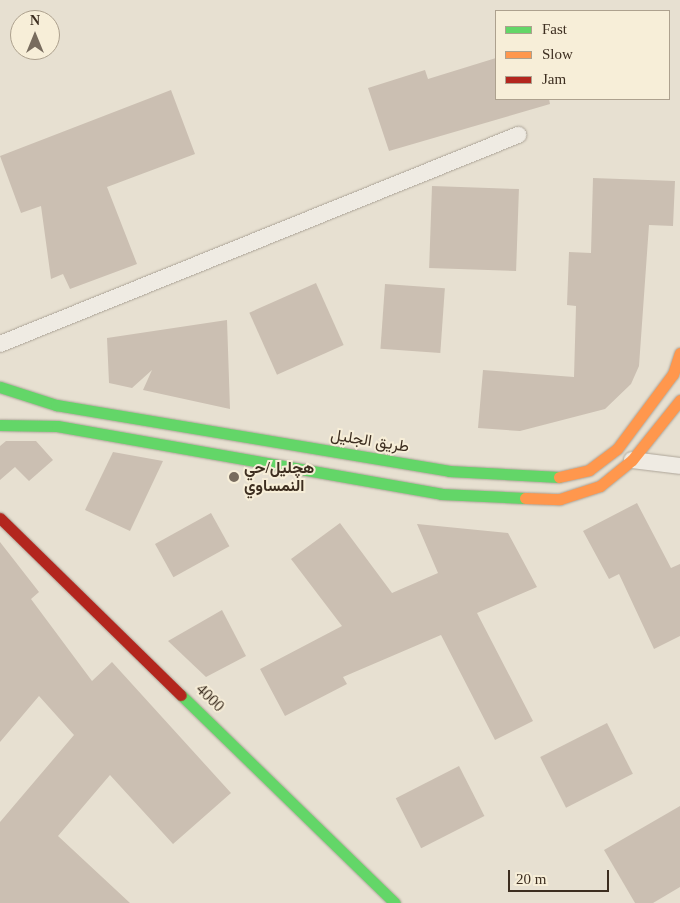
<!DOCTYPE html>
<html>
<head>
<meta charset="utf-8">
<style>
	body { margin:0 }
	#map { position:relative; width:680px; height:903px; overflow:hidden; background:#e7e0d1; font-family:"Times New Roman",Vazirmatn,serif }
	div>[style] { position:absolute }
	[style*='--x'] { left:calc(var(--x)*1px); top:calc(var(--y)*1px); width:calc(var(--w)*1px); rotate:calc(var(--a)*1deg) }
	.building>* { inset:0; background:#cbbfb2; transform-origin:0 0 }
	.roads { filter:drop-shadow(0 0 1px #ada599) drop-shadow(0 0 1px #ada599) }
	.lane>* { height:16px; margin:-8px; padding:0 8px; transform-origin:8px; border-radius:8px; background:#efebe3 }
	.fast>* { height:11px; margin:-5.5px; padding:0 5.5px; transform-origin:5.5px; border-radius:5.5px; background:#63d668 }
	.slow>* { height:11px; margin:-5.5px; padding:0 5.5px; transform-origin:5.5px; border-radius:5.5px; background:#ff974d }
	.jam>* { height:11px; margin:-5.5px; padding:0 5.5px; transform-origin:5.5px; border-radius:5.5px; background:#b3261e }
	.dots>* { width:14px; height:14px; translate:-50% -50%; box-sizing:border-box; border:2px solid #f7eed8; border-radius:50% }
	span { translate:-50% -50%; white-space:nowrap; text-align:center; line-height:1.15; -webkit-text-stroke:4px #f7eed8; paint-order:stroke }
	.street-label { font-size:16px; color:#3d2e20 }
	.poi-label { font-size:16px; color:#3d2e20; font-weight:700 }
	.left { translate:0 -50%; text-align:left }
	.legend { position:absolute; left:495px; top:10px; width:175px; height:90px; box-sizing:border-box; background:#f7eed8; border:1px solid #ada18e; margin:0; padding:6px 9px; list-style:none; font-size:15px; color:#3d2e20 }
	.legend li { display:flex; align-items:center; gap:10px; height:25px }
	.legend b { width:25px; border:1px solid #ada18e }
	.north { position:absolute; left:10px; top:10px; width:50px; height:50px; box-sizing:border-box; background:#f7eed8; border:1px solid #ada18e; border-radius:50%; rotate:0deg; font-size:14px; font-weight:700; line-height:20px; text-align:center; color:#3d2e20 }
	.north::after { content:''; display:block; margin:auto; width:18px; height:22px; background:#786c5e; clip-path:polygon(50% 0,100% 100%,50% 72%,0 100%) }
	.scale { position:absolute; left:508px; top:870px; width:101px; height:22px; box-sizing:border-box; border:2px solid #3d2e20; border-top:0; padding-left:6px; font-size:15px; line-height:18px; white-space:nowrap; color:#3d2e20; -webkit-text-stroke:4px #f7eed8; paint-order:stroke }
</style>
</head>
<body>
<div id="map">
	<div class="building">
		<i style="clip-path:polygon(496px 58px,496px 99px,549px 99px,550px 104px,389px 151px,368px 88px,425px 70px,428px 79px)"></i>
		<i style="clip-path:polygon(171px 90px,195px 154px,107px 187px,137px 264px,70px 289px,63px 274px,51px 279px,41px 206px,21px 213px,0 156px)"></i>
		<i style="clip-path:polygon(593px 178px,675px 181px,673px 226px,649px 225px,639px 366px,631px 384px,605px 409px,520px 431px,478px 428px,483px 370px,574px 377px,576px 306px,567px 305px,569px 252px,591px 253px)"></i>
		<i style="left:432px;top:186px;width:87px;height:82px;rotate:2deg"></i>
		<i style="left:316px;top:283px;width:68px;height:73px;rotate:66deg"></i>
		<i style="left:385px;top:284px;width:60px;height:65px;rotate:4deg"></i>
		<i style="clip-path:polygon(227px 320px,230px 409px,143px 390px,152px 370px,132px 388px,109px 383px,107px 338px)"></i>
		<i style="clip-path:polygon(6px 441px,36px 441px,53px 460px,29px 481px,15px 467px,0 480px,0 446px)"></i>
		<i style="clip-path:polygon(113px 452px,163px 461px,130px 531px,85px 510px)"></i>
		<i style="clip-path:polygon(637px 503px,671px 568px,680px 564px,680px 636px,654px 649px,619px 574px,609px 579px,583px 531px)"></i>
		<i style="left:211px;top:513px;width:38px;height:64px;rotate:61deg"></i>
		<i style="clip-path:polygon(340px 523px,392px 593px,438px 573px,417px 524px,508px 533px,537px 587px,477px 613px,533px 721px,495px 740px,441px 635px,343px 677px,347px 684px,285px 716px,260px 669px,342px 626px,291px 559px)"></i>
		<i style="clip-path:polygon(0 542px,39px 592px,31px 599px,92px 681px,112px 662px,231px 793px,173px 844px,110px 775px,58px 836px,130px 903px,0 903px,0 822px,74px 735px,39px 696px,0 742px)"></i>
		<i style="clip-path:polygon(222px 610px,246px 656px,206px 677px,168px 641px)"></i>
		<i style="left:607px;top:723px;width:57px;height:75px;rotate:63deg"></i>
		<i style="left:459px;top:766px;width:56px;height:71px;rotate:63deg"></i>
		<i style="clip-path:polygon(680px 806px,680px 887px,653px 903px,635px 903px,604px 850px)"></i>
	</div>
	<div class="roads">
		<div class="lane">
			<i style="--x:0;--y:344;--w:559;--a:-21.97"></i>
			<i style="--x:632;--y:460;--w:48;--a:7.1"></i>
		</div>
		<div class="fast">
			<i style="--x:0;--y:387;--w:59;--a:17.8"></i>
			<i style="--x:56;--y:405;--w:399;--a:9.5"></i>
			<i style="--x:449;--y:471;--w:110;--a:3.1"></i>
			<i style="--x:0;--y:425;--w:57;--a:1"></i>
			<i style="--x:57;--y:426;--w:390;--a:10"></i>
			<i style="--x:441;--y:494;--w:84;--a:2.7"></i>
			<i style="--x:181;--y:695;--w:298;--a:44.2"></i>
		</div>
		<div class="slow">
			<i style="--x:559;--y:477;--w:31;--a:-13"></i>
			<i style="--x:589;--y:470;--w:35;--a:-37"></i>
			<i style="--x:617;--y:449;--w:94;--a:-53.3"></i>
			<i style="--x:673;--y:374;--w:22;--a:-72"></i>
			<i style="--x:525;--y:498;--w:35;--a:2"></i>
			<i style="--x:560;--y:499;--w:42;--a:-18"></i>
			<i style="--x:600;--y:486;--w:41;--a:-39.1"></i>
			<i style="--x:632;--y:460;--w:77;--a:-51.3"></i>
		</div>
		<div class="jam">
			<i style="--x:0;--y:518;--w:253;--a:44.4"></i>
		</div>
	</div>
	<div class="dots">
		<i style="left:234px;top:477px;background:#786c5e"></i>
	</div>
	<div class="street-label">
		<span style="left:370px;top:441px;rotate:9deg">طريق الجليل</span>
		<span style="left:210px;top:698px;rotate:44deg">4000</span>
	</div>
	<div class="poi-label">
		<span class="left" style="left:244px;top:477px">هچليل/حي<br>النمساوي</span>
	</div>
	<ul class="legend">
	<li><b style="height:6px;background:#63d668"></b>Fast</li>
	<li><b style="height:6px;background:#ff974d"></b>Slow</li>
	<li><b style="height:6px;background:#b3261e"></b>Jam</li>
	</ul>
	<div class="north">N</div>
	<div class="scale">20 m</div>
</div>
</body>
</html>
